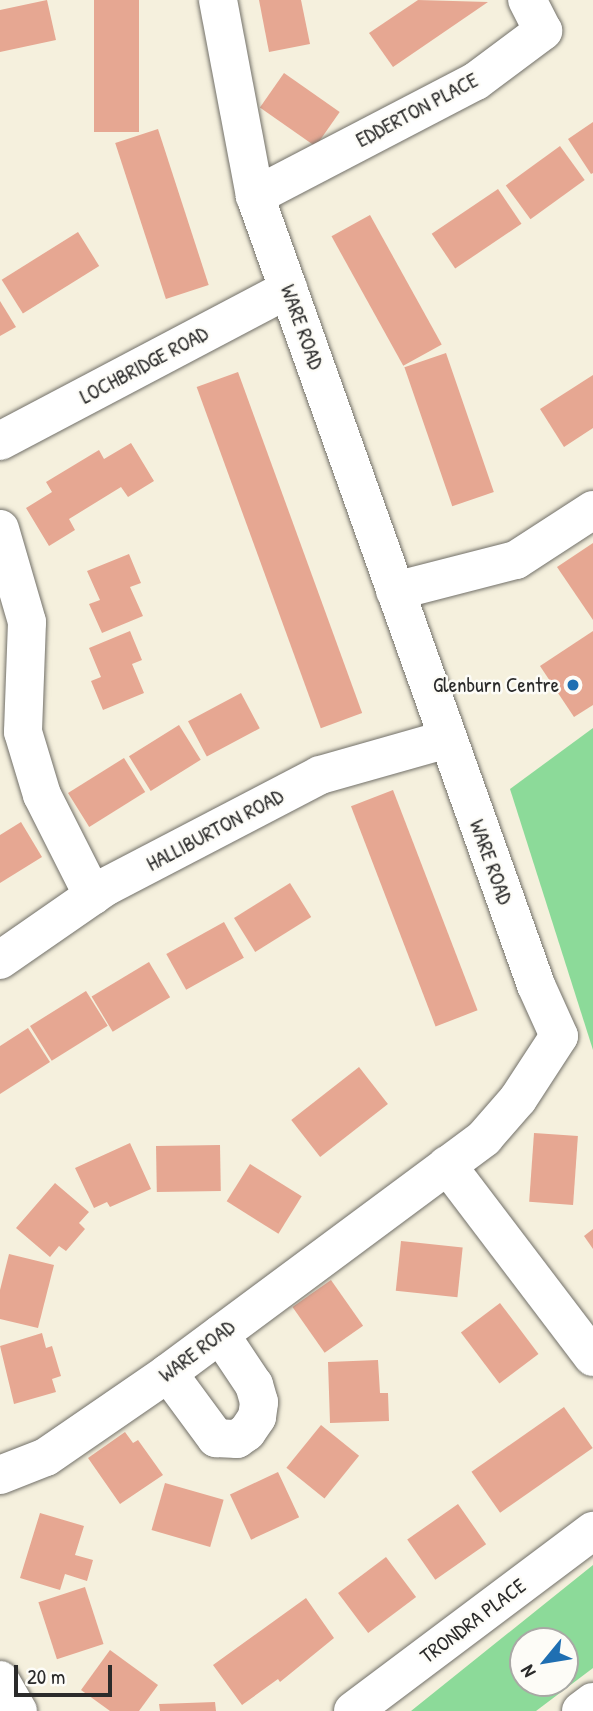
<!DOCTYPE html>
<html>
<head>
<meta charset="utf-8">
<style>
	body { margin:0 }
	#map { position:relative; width:593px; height:1711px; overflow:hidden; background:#f5f0dd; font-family:"Patrick Hand",sans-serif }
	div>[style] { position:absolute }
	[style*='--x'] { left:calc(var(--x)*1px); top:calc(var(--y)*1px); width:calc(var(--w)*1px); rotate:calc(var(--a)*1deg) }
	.green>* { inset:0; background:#8cda99 }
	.building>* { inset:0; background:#e6a792; transform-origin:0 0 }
	.roads { filter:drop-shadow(0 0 2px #727069) drop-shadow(0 0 2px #727069) }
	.minor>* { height:38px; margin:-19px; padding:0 19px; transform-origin:19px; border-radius:19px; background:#fff }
	.dots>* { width:19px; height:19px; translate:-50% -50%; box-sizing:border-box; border:4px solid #fdfcf7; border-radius:50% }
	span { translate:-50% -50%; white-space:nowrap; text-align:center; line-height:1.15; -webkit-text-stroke:5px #fdfcf7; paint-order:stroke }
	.street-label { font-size:21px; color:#2b2b2b }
	.poi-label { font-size:21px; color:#2b2b2b }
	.right { translate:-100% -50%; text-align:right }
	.north { position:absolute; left:509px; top:1627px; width:70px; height:70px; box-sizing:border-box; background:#fdfcf7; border:2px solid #a9a8a5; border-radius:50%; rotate:240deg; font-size:19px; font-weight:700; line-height:28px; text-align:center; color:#2b2b2b }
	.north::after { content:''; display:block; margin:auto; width:24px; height:32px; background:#1f6fb2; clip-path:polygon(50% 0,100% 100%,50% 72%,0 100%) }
	.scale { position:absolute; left:14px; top:1665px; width:98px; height:32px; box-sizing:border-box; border:4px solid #2b2b2b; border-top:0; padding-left:9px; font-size:21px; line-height:24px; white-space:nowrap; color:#2b2b2b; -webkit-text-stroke:5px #fdfcf7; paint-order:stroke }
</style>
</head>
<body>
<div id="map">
	<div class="green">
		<i style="clip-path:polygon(593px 728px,593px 1050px,510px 789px)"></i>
		<i style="clip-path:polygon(evenodd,593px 1565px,593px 1668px,536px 1711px,411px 1711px,593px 1565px,565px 1641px,565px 1683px,523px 1683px,523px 1641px,565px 1641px)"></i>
	</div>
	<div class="building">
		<i style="clip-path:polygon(47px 0,56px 40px,0 52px,0 10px)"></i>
		<i style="left:94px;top:0;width:45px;height:132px"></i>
		<i style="clip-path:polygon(259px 0,301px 0,310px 44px,269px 52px)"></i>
		<i style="clip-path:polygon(418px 0,488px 2px,393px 67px,369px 33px)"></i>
		<i style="left:284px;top:73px;width:68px;height:42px;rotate:35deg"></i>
		<i style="clip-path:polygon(593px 122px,593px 173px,591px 174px,568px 139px)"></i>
		<i style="left:158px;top:129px;width:164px;height:45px;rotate:72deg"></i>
		<i style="left:560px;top:146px;width:42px;height:67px;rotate:54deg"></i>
		<i style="left:498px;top:189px;width:42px;height:80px;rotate:56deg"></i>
		<i style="left:370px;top:215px;width:148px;height:44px;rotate:61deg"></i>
		<i style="left:78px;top:232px;width:40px;height:90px;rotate:58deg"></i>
		<i style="clip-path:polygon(0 301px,16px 327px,0 336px)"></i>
		<i style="left:446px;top:353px;width:147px;height:44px;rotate:71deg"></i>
		<i style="left:238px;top:372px;width:363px;height:44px;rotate:70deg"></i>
		<i style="clip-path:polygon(593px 375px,593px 428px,564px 447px,540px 409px)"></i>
		<i style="clip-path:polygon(131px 443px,154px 481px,128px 497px,121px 487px,69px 519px,75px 530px,49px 546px,26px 508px,52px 492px,46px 482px,99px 450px,104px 459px)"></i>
		<i style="clip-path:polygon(593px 543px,593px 620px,557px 567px)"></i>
		<i style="clip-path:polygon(129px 554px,141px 583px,130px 587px,143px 616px,102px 633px,89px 604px,100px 600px,87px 571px)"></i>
		<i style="clip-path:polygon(130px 631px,142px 660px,132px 664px,144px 693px,103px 710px,91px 681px,101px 677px,89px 648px)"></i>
		<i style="clip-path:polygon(593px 631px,593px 705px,574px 717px,540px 666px)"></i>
		<i style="left:241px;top:693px;width:40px;height:60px;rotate:62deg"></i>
		<i style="left:179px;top:725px;width:41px;height:59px;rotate:58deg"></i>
		<i style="left:124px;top:758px;width:40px;height:66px;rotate:58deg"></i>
		<i style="left:393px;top:790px;width:236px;height:45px;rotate:69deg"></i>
		<i style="clip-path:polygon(21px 822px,42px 857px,0 883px,0 835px)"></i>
		<i style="left:290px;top:883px;width:40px;height:66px;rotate:58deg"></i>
		<i style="left:224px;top:922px;width:41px;height:66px;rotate:61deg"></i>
		<i style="left:149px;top:962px;width:41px;height:67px;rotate:59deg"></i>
		<i style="left:86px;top:991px;width:41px;height:66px;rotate:58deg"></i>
		<i style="clip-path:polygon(28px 1028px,50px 1062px,0 1094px,0 1046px)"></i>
		<i style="left:359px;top:1067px;width:47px;height:86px;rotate:52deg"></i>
		<i style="left:534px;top:1133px;width:44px;height:69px;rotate:4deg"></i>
		<i style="clip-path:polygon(130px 1143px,151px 1189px,110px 1207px,107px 1202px,94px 1208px,75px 1168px)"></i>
		<i style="left:220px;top:1145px;width:46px;height:64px;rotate:89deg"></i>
		<i style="left:250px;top:1164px;width:61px;height:44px;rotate:32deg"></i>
		<i style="clip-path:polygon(55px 1183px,89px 1212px,79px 1223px,85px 1229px,66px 1251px,59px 1246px,50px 1257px,16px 1228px)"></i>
		<i style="clip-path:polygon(593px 1229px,593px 1249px,584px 1236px)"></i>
		<i style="left:401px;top:1241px;width:62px;height:50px;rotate:6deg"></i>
		<i style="clip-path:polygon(9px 1254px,54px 1265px,38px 1328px,0 1319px,0 1290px)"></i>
		<i style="left:331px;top:1280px;width:56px;height:47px;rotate:55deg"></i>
		<i style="left:500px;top:1303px;width:64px;height:49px;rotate:53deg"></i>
		<i style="clip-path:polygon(42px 1333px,46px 1348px,52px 1346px,61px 1376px,52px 1379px,56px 1392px,14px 1404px,0 1346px)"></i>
		<i style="clip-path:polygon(378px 1360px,380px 1393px,388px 1393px,389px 1421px,330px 1423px,328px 1362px)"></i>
		<i style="left:564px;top:1407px;width:50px;height:113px;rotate:55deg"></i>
		<i style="left:321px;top:1425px;width:49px;height:55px;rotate:39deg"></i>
		<i style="clip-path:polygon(125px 1432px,133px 1443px,138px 1440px,163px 1475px,120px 1504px,88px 1458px)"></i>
		<i style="left:278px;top:1472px;width:50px;height:53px;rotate:65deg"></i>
		<i style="left:165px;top:1483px;width:61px;height:49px;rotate:16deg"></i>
		<i style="left:458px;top:1504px;width:49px;height:62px;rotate:55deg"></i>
		<i style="clip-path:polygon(40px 1513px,84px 1526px,75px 1555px,93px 1560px,87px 1581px,65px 1574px,60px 1590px,20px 1578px)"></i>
		<i style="left:386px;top:1557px;width:50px;height:60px;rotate:53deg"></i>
		<i style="left:85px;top:1587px;width:60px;height:49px;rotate:72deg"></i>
		<i style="clip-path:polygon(306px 1598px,334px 1638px,280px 1682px,278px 1679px,242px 1705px,213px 1665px)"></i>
		<i style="clip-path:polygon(110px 1650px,158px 1685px,139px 1711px,110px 1711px,81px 1690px)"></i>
		<i style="clip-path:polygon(215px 1702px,216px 1711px,160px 1711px,159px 1704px)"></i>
	</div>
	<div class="roads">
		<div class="minor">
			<i style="--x:255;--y:196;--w:249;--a:-27.5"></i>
			<i style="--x:476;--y:81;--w:84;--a:-36.7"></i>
			<i style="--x:543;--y:31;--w:35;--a:-117"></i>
			<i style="--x:0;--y:441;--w:326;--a:-27.8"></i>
			<i style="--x:0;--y:529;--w:97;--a:73.8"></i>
			<i style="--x:27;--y:622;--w:110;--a:92.1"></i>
			<i style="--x:23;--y:732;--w:66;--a:73.2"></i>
			<i style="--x:42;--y:795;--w:113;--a:63.2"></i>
			<i style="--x:395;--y:591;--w:125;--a:-14.4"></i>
			<i style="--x:516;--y:560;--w:92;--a:-33"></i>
			<i style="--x:0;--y:960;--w:130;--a:-34.7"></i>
			<i style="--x:107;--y:886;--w:240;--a:-27.5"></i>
			<i style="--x:320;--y:775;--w:132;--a:-15.8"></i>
			<i style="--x:447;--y:1165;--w:241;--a:52.8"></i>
			<i style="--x:168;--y:1373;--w:81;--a:53.6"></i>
			<i style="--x:216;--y:1438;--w:21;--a:3"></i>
			<i style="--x:237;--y:1439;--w:12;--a:-35"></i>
			<i style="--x:247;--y:1432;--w:18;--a:-56"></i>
			<i style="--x:257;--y:1417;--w:15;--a:-82"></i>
			<i style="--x:259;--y:1402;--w:18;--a:-106"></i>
			<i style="--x:254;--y:1385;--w:61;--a:-123.7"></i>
			<i style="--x:0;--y:1475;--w:49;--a:-21.4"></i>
			<i style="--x:46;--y:1457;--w:148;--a:-34.5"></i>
			<i style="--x:168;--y:1373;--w:394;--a:-36.6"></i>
			<i style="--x:484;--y:1138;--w:52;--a:-48.9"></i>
			<i style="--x:518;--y:1099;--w:75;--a:-56.9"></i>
			<i style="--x:559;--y:1036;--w:56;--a:-114.3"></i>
			<i style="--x:536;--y:985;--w:838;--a:-109.6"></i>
			<i style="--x:255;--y:196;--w:199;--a:-100.7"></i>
			<i style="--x:0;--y:1680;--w:36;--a:60"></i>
			<i style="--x:353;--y:1711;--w:300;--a:-36.9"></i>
			<i style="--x:581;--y:1711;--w:15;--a:-37"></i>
		</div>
	</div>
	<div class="dots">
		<i style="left:573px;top:685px;background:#1f6fb2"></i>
	</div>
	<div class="street-label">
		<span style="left:417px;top:110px;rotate:-28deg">EDDERTON PLACE</span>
		<span style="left:302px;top:327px;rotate:70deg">WARE ROAD</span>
		<span style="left:144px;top:365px;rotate:-28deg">LOCHBRIDGE ROAD</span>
		<span style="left:215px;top:830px;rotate:-28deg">HALLIBURTON ROAD</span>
		<span style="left:491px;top:862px;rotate:70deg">WARE ROAD</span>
		<span style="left:197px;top:1351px;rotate:-37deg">WARE ROAD</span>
		<span style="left:473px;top:1621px;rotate:-37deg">TRONDRA PLACE</span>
	</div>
	<div class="poi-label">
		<span class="right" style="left:559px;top:685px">Glenburn Centre</span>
	</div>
	<div class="north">N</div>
	<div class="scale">20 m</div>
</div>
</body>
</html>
